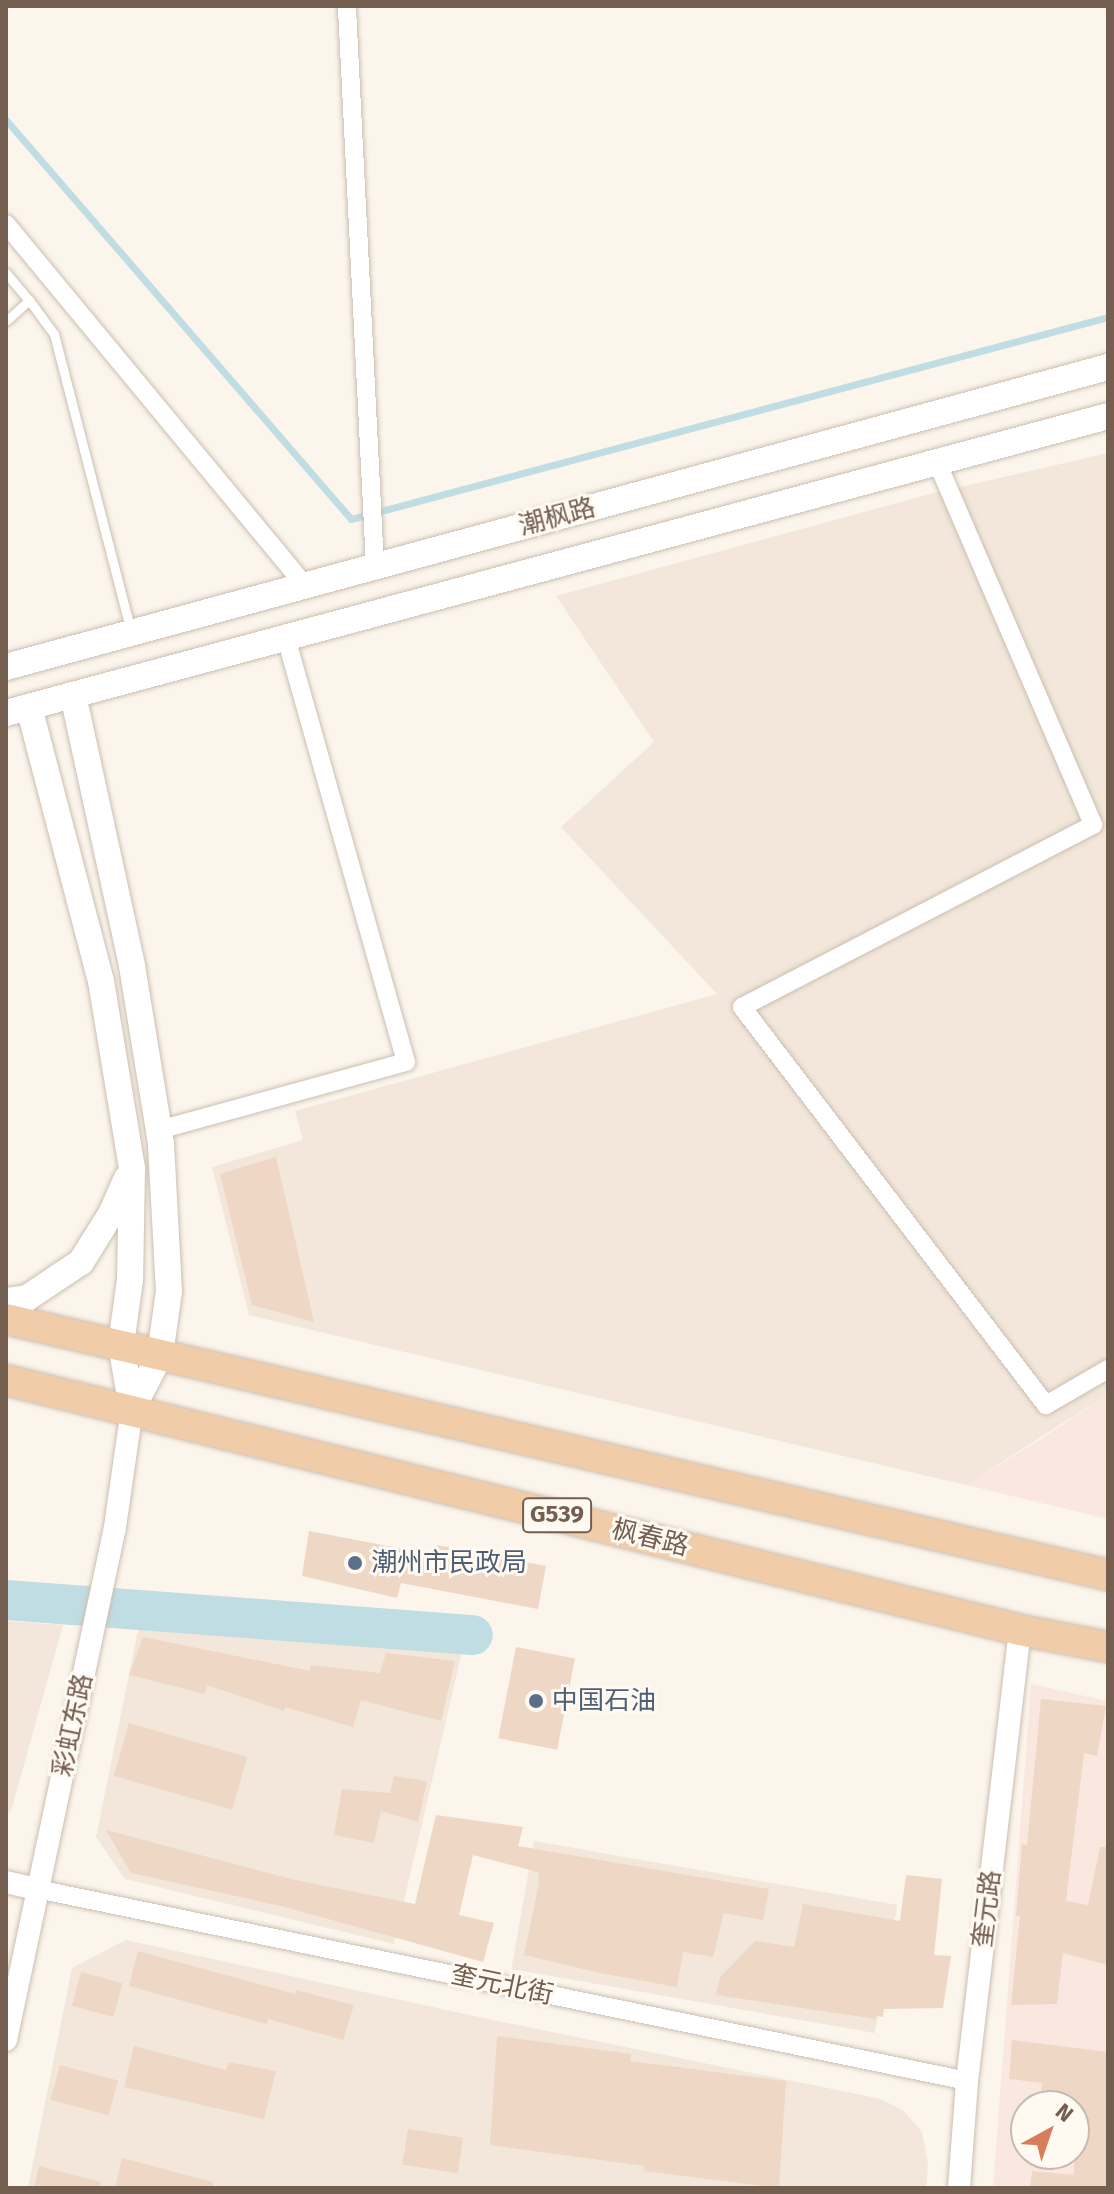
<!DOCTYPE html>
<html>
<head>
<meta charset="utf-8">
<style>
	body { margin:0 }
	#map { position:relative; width:1114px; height:2194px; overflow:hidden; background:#fbf5eb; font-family:"Fira Sans","Noto Sans SC",sans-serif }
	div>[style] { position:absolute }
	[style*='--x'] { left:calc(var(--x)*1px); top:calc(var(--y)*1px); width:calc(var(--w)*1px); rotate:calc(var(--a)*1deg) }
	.residential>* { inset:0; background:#f2e7da; transform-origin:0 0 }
	.commercial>* { inset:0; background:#fae8e0 }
	.stream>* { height:7px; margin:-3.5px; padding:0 3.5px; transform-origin:3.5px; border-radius:3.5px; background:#c0dde3 }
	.river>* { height:40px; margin:-20px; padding:0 20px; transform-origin:20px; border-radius:20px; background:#c0dde3 }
	.building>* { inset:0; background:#eed7c5; transform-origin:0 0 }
	.roads { filter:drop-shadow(0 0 2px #ccbeb1) drop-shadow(0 0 2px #ccbeb1) }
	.service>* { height:9px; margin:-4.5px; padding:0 4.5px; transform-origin:4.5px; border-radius:4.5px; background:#fff }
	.minor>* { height:18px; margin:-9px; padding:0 9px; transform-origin:9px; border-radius:9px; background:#fff }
	.tertiary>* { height:22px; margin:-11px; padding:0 11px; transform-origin:11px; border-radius:11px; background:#fff }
	.secondary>* { height:26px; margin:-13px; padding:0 13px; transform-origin:13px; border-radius:13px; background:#fff }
	.trunk>* { height:30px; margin:-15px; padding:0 15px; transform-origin:15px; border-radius:15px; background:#f0cca9 }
	.dots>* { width:22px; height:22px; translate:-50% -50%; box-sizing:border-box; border:4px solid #fef9f1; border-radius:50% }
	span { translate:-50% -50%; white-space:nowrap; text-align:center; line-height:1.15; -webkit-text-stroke:6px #fef9f1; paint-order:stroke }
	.shield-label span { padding:2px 6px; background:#fef9f1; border:2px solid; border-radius:6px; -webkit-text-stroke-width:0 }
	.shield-label { font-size:24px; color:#745e50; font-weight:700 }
	.street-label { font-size:26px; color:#745e50 }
	.service-label { font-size:26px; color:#4e5e75 }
	.left { translate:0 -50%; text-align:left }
	.frame { position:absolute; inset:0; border:8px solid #745e50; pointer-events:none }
	.north { position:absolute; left:1010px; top:2090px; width:80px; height:80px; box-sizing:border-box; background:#fef9f1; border:2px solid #c7bbb1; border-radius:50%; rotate:40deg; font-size:22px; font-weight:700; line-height:32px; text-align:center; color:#745e50 }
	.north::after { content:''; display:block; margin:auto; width:28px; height:36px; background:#d87d5c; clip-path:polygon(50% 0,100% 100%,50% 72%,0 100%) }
</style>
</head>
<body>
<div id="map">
	<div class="residential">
		<i style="clip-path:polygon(1108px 453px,1108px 1394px,966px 1485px,249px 1315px,212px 1167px,303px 1140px,295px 1111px,717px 994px,561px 827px,654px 742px,556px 596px,930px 494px)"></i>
		<i style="clip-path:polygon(6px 1621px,63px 1625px,11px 1811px,6px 1815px)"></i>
		<i style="clip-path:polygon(139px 1626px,463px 1647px,394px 1944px,125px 1879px,96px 1837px)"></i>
		<i style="left:534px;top:1841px;width:369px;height:130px;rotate:10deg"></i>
		<i style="clip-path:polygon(126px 1940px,483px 2018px,881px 2099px,904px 2111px,922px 2132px,928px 2164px,926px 2188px,28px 2188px,72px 1968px)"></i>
	</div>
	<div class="commercial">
		<i style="clip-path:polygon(1108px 1394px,1108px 1519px,966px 1485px,1044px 1437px)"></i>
		<i style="clip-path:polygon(evenodd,1031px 1684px,1108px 1701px,1108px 2188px,993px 2188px,1031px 1684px,1026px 2106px,1074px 2106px,1074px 2154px,1026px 2154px,1026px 2106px)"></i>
	</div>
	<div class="stream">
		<i style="--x:6;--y:120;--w:527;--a:49.15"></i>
		<i style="--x:351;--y:519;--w:783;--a:-14.94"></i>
	</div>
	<div class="river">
		<i style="--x:6;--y:1600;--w:468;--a:4.3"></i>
	</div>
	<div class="building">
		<i style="clip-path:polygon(276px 1157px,314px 1322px,252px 1305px,220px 1174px)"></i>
		<i style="clip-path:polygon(309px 1531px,435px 1555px,437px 1545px,546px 1566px,538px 1609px,401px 1583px,397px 1598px,302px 1576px)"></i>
		<i style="clip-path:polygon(143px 1637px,310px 1671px,311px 1665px,380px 1673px,386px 1653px,455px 1661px,441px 1721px,361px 1700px,353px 1727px,285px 1707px,284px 1711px,207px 1685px,205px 1694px,129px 1675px)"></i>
		<i style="left:516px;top:1647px;width:60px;height:93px;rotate:11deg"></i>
		<i style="clip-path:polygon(1041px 1699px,1106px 1706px,1097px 1756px,1084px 1753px,1066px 1901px,1088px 1905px,1100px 1847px,1108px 1847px,1108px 1965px,1063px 1953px,1057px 2004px,1011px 2005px,1020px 1916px,1016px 1916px,1022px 1844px,1027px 1845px)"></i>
		<i style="left:129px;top:1723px;width:123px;height:55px;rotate:16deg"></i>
		<i style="clip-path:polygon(394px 1776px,427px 1781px,418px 1822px,381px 1811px,374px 1843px,334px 1835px,342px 1789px,390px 1793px)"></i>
		<i style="clip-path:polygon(436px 1815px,523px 1827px,518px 1846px,769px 1889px,763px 1920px,724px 1913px,713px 1957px,683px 1952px,677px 1987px,600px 1973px,524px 1955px,539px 1883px,538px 1872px,473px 1855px,459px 1915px,494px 1923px,483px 1962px,285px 1907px,131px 1873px,106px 1830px,295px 1880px,415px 1904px)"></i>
		<i style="clip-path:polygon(906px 1875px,942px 1879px,934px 1955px,951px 1956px,943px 2008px,884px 2009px,883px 2017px,876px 2016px,876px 2019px,716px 1995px,720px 1977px,755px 1941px,794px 1947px,803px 1904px,900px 1921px)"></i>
		<i style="clip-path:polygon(138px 1951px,295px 1994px,296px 1990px,354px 2005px,343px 2040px,268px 2019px,267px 2024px,129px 1986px)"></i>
		<i style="left:81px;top:1972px;width:43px;height:35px;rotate:15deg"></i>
		<i style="clip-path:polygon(497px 2036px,631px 2054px,630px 2061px,786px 2081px,779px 2188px,644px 2171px,645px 2166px,490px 2145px)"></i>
		<i style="clip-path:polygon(1012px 2040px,1108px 2052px,1108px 2188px,1030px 2188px,1032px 2171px,1074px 2175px,1074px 2106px,1040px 2106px,1042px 2083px,1009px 2079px)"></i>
		<i style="clip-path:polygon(134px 2046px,226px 2070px,229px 2062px,276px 2071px,264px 2119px,124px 2087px)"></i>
		<i style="left:60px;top:2065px;width:60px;height:36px;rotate:15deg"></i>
		<i style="left:408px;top:2129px;width:56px;height:36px;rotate:9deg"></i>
		<i style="clip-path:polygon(122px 2158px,213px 2182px,213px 2188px,115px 2188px)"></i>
		<i style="clip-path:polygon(39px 2166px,101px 2182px,100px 2188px,34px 2188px)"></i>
	</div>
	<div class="roads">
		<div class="service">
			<i style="--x:6;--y:273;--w:35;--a:50"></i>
			<i style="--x:6;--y:321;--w:31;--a:-42"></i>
			<i style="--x:29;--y:300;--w:42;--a:53.7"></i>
			<i style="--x:54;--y:334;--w:308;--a:75.5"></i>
		</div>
		<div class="minor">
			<i style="--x:347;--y:8;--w:560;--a:87.13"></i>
			<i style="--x:6;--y:224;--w:470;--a:50.4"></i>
			<i style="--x:937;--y:462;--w:395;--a:66.7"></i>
			<i style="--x:1093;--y:825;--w:395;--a:152.6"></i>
			<i style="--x:742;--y:1007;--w:501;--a:52.63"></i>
			<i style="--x:1046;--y:1405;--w:72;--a:-30.1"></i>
			<i style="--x:159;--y:1130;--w:256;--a:-15.4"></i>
			<i style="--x:406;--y:1062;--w:442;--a:-105.8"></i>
			<i style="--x:37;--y:1889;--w:950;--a:11.66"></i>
		</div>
		<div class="tertiary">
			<i style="--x:6;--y:1882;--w:32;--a:13"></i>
			<i style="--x:6;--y:2040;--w:524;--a:-78"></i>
			<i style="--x:115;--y:1527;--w:119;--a:-81.8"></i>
			<i style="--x:959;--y:2188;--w:107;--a:-85.7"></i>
			<i style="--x:967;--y:2081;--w:454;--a:-83.3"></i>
		</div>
		<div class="secondary">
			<i style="--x:6;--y:667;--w:1142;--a:-15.23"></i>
			<i style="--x:73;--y:695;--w:277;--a:77.7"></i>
			<i style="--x:132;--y:966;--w:180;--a:80.7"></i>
			<i style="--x:161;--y:1144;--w:147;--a:86.9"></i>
			<i style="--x:169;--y:1291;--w:65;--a:98"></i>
			<i style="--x:160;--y:1355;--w:61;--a:117.4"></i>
			<i style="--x:29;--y:707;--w:283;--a:75.3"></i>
			<i style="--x:101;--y:981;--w:190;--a:80.6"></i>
			<i style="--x:132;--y:1168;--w:112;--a:91"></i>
			<i style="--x:130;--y:1280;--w:65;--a:98"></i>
			<i style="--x:121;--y:1344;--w:66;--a:80.4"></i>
			<i style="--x:6;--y:713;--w:1141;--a:-15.08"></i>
			<i style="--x:6;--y:1301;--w:21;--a:-8"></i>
			<i style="--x:27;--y:1298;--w:65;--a:-33.7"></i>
			<i style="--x:81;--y:1262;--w:57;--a:-58"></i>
			<i style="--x:111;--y:1214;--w:39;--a:-66"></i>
		</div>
		<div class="trunk">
			<i style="--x:6;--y:1319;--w:1131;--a:13.08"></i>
			<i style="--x:6;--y:1380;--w:1044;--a:13.85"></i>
			<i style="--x:1020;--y:1630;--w:90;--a:10.9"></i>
		</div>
	</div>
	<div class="dots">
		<i style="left:355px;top:1563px;background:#5c6f8a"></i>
		<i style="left:536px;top:1701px;background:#5c6f8a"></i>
	</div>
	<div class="shield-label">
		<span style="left:557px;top:1515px">G539</span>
	</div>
	<div class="street-label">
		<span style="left:557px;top:517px;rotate:-15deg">潮枫路</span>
		<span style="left:650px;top:1538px;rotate:14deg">枫春路</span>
		<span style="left:73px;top:1725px;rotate:-78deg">彩虹东路</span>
		<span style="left:987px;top:1909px;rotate:-83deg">奎元路</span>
		<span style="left:502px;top:1985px;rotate:12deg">奎元北街</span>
	</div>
	<div class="service-label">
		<span class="left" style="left:371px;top:1563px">潮州市民政局</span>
		<span class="left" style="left:552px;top:1701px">中国石油</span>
	</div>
	<div class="frame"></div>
	<div class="north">N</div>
</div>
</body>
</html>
